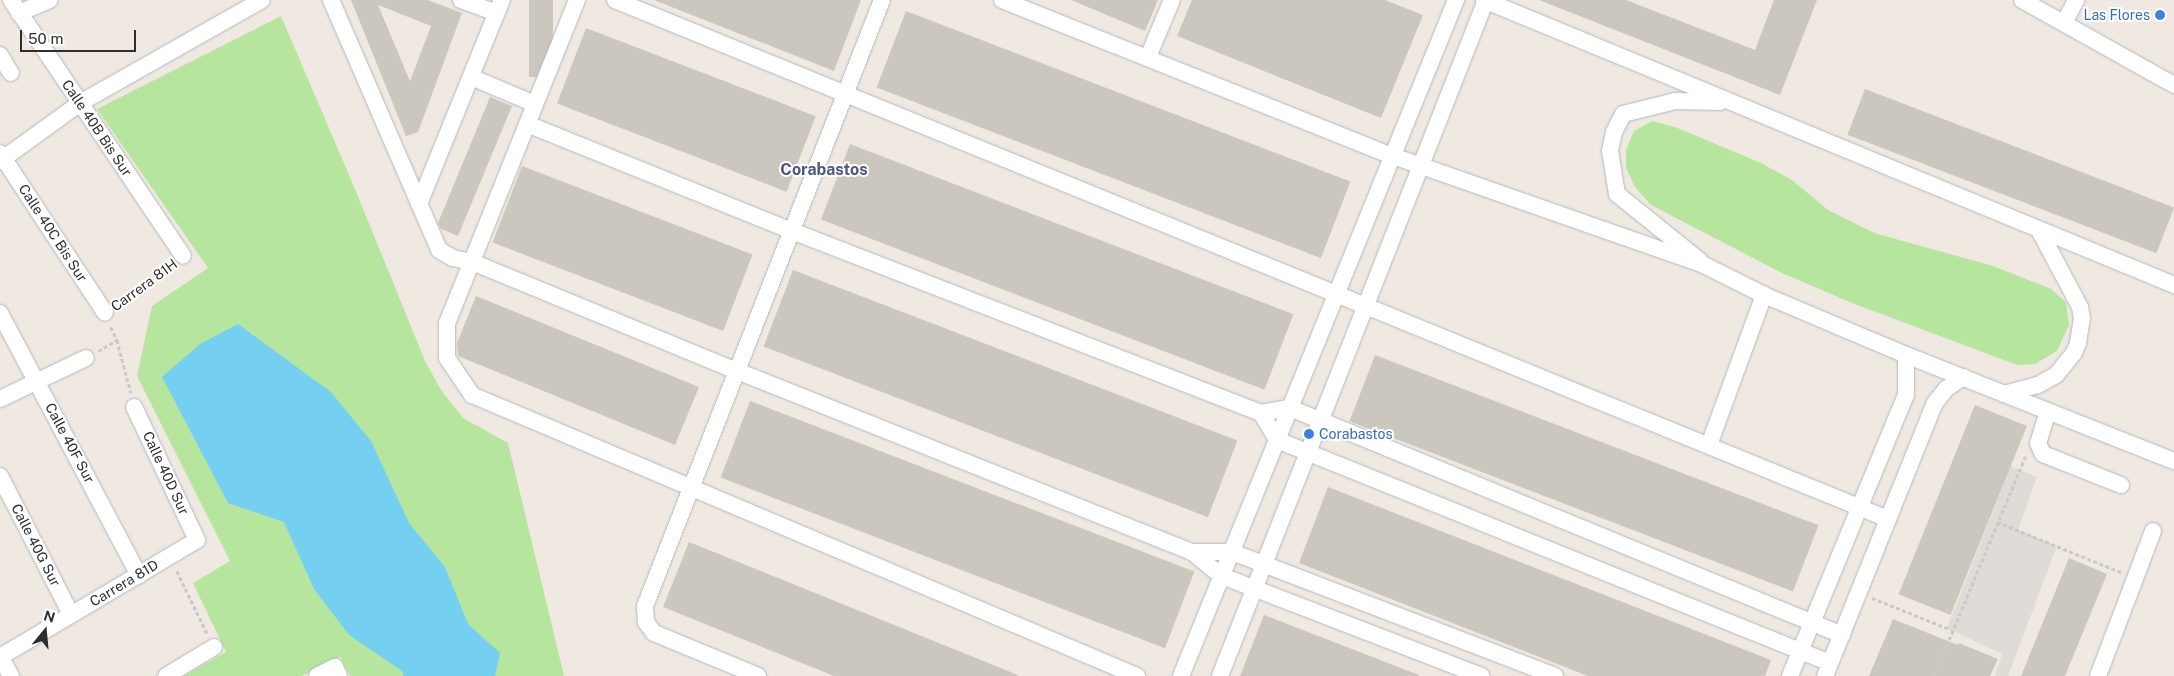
<!DOCTYPE html>
<html>
<head>
<meta charset="utf-8">
<style>
	body { margin:0 }
	#map { position:relative; width:2174px; height:676px; overflow:hidden; background:#efe9e1; font-family:"Public Sans",sans-serif }
	div>[style] { position:absolute }
	[style*='--x'] { left:calc(var(--x)*1px); top:calc(var(--y)*1px); width:calc(var(--w)*1px); rotate:calc(var(--a)*1deg) }
	.green>* { inset:0; background:#b6e59e }
	.plaza>* { inset:0; background:#dfdcd8 }
	.water>* { inset:0; background:#75cff0 }
	.building>* { inset:0; background:#cbc7bf; transform-origin:0 0 }
	.path>* { height:2.5px; margin-top:-1.25px; transform-origin:0; background:repeating-linear-gradient(90deg,#c9c9c9 0 4px,transparent 0 6.5px) }
	.roads { filter:drop-shadow(0 0 1px #b4b7c1) drop-shadow(0 0 1px #b4b7c1) }
	.minor>* { height:16px; margin:-8px; padding:0 8px; transform-origin:8px; border-radius:8px; background:#fff }
	.dots>* { width:14px; height:14px; translate:-50% -50%; box-sizing:border-box; border:2px solid #fff; border-radius:50% }
	span { translate:-50% -50%; white-space:nowrap; text-align:center; line-height:1.15; -webkit-text-stroke:4px #fff; paint-order:stroke }
	.shop-label { font-size:14px; color:#366cbe }
	.right { translate:-100% -50%; text-align:right }
	.left { translate:0 -50%; text-align:left }
	.street-label { font-size:14px; color:#2e2e2e }
	.quarter-label { font-size:16px; color:#4d5680; font-weight:700 }
	.north { position:absolute; left:20px; top:606px; width:50px; height:50px; -webkit-text-stroke:4px #fff; paint-order:stroke; rotate:17deg; font-size:14px; font-weight:700; line-height:20px; text-align:center; color:#2e2e2e }
	.north::after { content:''; display:block; margin:auto; width:18px; height:22px; background:#2e2e2e; clip-path:polygon(50% 0,100% 100%,50% 72%,0 100%) }
	.scale { position:absolute; left:20px; top:30px; width:116px; height:22px; box-sizing:border-box; border:2px solid #2e2e2e; border-top:0; padding-left:6px; font-size:15px; line-height:18px; white-space:nowrap; color:#2e2e2e; -webkit-text-stroke:4px #fff; paint-order:stroke }
</style>
</head>
<body>
<div id="map">
	<div class="green">
		<i style="clip-path:polygon(281px 16px,355px 189px,425px 361px,441px 390px,463px 418px,508px 443px,564px 676px,350px 676px,340px 657px,302px 676px,184px 676px,226px 652px,193px 583px,230px 561px,137px 376px,152px 306px,208px 268px,97px 109px)"></i>
		<i style="clip-path:polygon(1652px 121px,1675px 127px,1761px 163px,1792px 180px,1828px 210px,1874px 233px,1993px 266px,2051px 289px,2066px 302px,2069px 325px,2057px 351px,2035px 364px,2017px 365px,1852px 303px,1782px 273px,1651px 205px,1635px 187px,1626px 168px,1626px 150px,1634px 131px)"></i>
	</div>
	<div class="plaza">
		<i style="clip-path:polygon(2011px 466px,2037px 477px,2018px 530px,2057px 546px,2008px 676px,1995px 676px,2002px 654px,1947px 628px)"></i>
	</div>
	<div class="water">
		<i style="clip-path:polygon(238px 324px,331px 392px,371px 441px,409px 523px,445px 567px,468px 624px,500px 653px,495px 676px,404px 676px,402px 671px,349px 635px,314px 589px,284px 522px,228px 503px,162px 377px,200px 344px)"></i>
	</div>
	<div class="building">
		<i style="clip-path:polygon(evenodd,351px 0,428px 0,462px 13px,418px 132px,406px 136px,351px 0,378px 5px,431px 26px,410px 81px,378px 5px)"></i>
		<i style="left:529px;top:0;width:24px;height:77px"></i>
		<i style="clip-path:polygon(654px 0,861px 0,834px 71px)"></i>
		<i style="clip-path:polygon(1071px 0,1158px 0,1145px 31px)"></i>
		<i style="clip-path:polygon(1192px 0,1385px 0,1423px 15px,1381px 118px,1177px 36px)"></i>
		<i style="clip-path:polygon(1539px 0,1626px 0,1755px 50px,1774px 0,1817px 0,1780px 95px)"></i>
		<i style="left:906px;top:11px;width:476px;height:82px;rotate:21deg"></i>
		<i style="left:586px;top:28px;width:246px;height:81px;rotate:21deg"></i>
		<i style="left:1865px;top:89px;width:331px;height:49px;rotate:21deg"></i>
		<i style="clip-path:polygon(490px 97px,512px 106px,458px 236px,441px 229px,438px 223px)"></i>
		<i style="left:850px;top:144px;width:475px;height:81px;rotate:21deg"></i>
		<i style="left:522px;top:166px;width:247px;height:82px;rotate:21deg"></i>
		<i style="left:793px;top:270px;width:476px;height:82px;rotate:21deg"></i>
		<i style="clip-path:polygon(476px 296px,699px 387px,675px 445px,458px 356px,457px 343px)"></i>
		<i style="left:1375px;top:355px;width:475px;height:71px;rotate:21deg"></i>
		<i style="left:750px;top:401px;width:476px;height:82px;rotate:21deg"></i>
		<i style="left:1975px;top:405px;width:56px;height:204px;rotate:22deg"></i>
		<i style="clip-path:polygon(1328px 487px,1771px 660px,1765px 676px,1588px 676px,1299px 563px)"></i>
		<i style="clip-path:polygon(689px 542px,1018px 675px,1018px 676px,834px 676px,663px 607px)"></i>
		<i style="clip-path:polygon(2069px 558px,2107px 574px,2065px 676px,2021px 676px)"></i>
		<i style="clip-path:polygon(1264px 615px,1419px 675px,1419px 676px,1240px 676px)"></i>
		<i style="clip-path:polygon(1893px 619px,1958px 645px,1959px 643px,1998px 659px,1990px 676px,1869px 676px)"></i>
	</div>
	<div class="path">
		<i style="--x:118;--y:304;--w:66;--a:-37"></i>
		<i style="--x:111;--y:327;--w:14;--a:65"></i>
		<i style="--x:117;--y:340;--w:55;--a:75.2"></i>
		<i style="--x:98;--y:351;--w:22;--a:-30"></i>
		<i style="--x:1997;--y:522;--w:134;--a:22"></i>
		<i style="--x:177;--y:571;--w:69;--a:64.2"></i>
		<i style="--x:1872;--y:598;--w:86;--a:21.8"></i>
		<i style="--x:1934;--y:676;--w:239;--a:-67.4"></i>
	</div>
	<div class="roads">
		<div class="minor">
			<i style="--x:11;--y:0;--w:308;--a:56.1"></i>
			<i style="--x:331;--y:0;--w:272;--a:66.6"></i>
			<i style="--x:439;--y:250;--w:16;--a:30"></i>
			<i style="--x:453;--y:258;--w:19;--a:12"></i>
			<i style="--x:472;--y:262;--w:287;--a:22.4"></i>
			<i style="--x:737;--y:371;--w:490;--a:21.7"></i>
			<i style="--x:1192;--y:552;--w:38;--a:39"></i>
			<i style="--x:1222;--y:576;--w:278;--a:21.1"></i>
			<i style="--x:461;--y:0;--w:38;--a:20"></i>
			<i style="--x:577;--y:0;--w:349;--a:111.9"></i>
			<i style="--x:447;--y:324;--w:34;--a:90"></i>
			<i style="--x:447;--y:358;--w:45;--a:56"></i>
			<i style="--x:472;--y:395;--w:722;--a:22.91"></i>
			<i style="--x:615;--y:0;--w:1375;--a:22.18"></i>
			<i style="--x:1002;--y:0;--w:421;--a:21.8"></i>
			<i style="--x:1393;--y:156;--w:330;--a:19.3"></i>
			<i style="--x:1704;--y:265;--w:67;--a:26.6"></i>
			<i style="--x:1764;--y:295;--w:154;--a:22.9"></i>
			<i style="--x:1906;--y:355;--w:288;--a:21.6"></i>
			<i style="--x:1484;--y:0;--w:747;--a:22.44"></i>
			<i style="--x:2022;--y:0;--w:174;--a:29.2"></i>
			<i style="--x:19;--y:13;--w:33;--a:-23"></i>
			<i style="--x:2064;--y:23;--w:26;--a:-62"></i>
			<i style="--x:0;--y:55;--w:21;--a:59"></i>
			<i style="--x:1148;--y:57;--w:62;--a:-67.2"></i>
			<i style="--x:471;--y:77;--w:69;--a:22.9"></i>
			<i style="--x:527;--y:124;--w:286;--a:22"></i>
			<i style="--x:792;--y:231;--w:503;--a:21.21"></i>
			<i style="--x:1261;--y:413;--w:29;--a:-10"></i>
			<i style="--x:1290;--y:408;--w:597;--a:22.35"></i>
			<i style="--x:0;--y:153;--w:191;--a:56.7"></i>
			<i style="--x:0;--y:161;--w:99;--a:-35.9"></i>
			<i style="--x:80;--y:103;--w:209;--a:-29.5"></i>
			<i style="--x:419;--y:204;--w:220;--a:-67.9"></i>
			<i style="--x:1700;--y:261;--w:107;--a:-141.1"></i>
			<i style="--x:1617;--y:194;--w:44;--a:-99.2"></i>
			<i style="--x:1610;--y:151;--w:19;--a:-78"></i>
			<i style="--x:1614;--y:132;--w:20;--a:-63"></i>
			<i style="--x:1623;--y:114;--w:54;--a:-14"></i>
			<i style="--x:1675;--y:101;--w:45;--a:1.3"></i>
			<i style="--x:0;--y:313;--w:297;--a:62.1"></i>
			<i style="--x:2004;--y:394;--w:35;--a:-15"></i>
			<i style="--x:2038;--y:385;--w:21;--a:-29"></i>
			<i style="--x:2056;--y:375;--w:28;--a:-51"></i>
			<i style="--x:2074;--y:353;--w:11;--a:-68"></i>
			<i style="--x:2078;--y:343;--w:24;--a:-81"></i>
			<i style="--x:2082;--y:319;--w:12;--a:-99"></i>
			<i style="--x:2080;--y:307;--w:87;--a:-118"></i>
			<i style="--x:0;--y:399;--w:95;--a:-25.5"></i>
			<i style="--x:2048;--y:411;--w:34;--a:107"></i>
			<i style="--x:2038;--y:443;--w:12;--a:66"></i>
			<i style="--x:2043;--y:454;--w:84;--a:21.7"></i>
			<i style="--x:1261;--y:413;--w:31;--a:59"></i>
			<i style="--x:1277;--y:440;--w:596;--a:21.96"></i>
			<i style="--x:1709;--y:445;--w:160;--a:-69.9"></i>
			<i style="--x:0;--y:476;--w:155;--a:62.8"></i>
			<i style="--x:1192;--y:552;--w:40;--a:0"></i>
			<i style="--x:1232;--y:552;--w:346;--a:21"></i>
			<i style="--x:0;--y:656;--w:23;--a:61"></i>
			<i style="--x:0;--y:657;--w:229;--a:-30.7"></i>
			<i style="--x:197;--y:540;--w:147;--a:-115.3"></i>
			<i style="--x:166;--y:676;--w:56;--a:-31.1"></i>
			<i style="--x:317;--y:676;--w:20;--a:-27"></i>
			<i style="--x:335;--y:667;--w:10;--a:66"></i>
			<i style="--x:758;--y:676;--w:113;--a:-157.5"></i>
			<i style="--x:654;--y:633;--w:14;--a:-126"></i>
			<i style="--x:646;--y:622;--w:16;--a:-94"></i>
			<i style="--x:645;--y:606;--w:651;--a:-68.64"></i>
			<i style="--x:1181;--y:676;--w:730;--a:-67.86"></i>
			<i style="--x:1220;--y:676;--w:726;--a:-68.52"></i>
			<i style="--x:1790;--y:676;--w:304;--a:-67.6"></i>
			<i style="--x:1906;--y:395;--w:40;--a:-90"></i>
			<i style="--x:1825;--y:676;--w:294;--a:-68.1"></i>
			<i style="--x:1935;--y:403;--w:18;--a:-52"></i>
			<i style="--x:1946;--y:389;--w:21;--a:-35"></i>
			<i style="--x:2098;--y:676;--w:155;--a:-69.2"></i>
		</div>
	</div>
	<div class="dots">
		<i style="left:2160px;top:15px;background:#3f7fe0"></i>
		<i style="left:1309px;top:434px;background:#3f7fe0"></i>
	</div>
	<div class="shop-label">
		<span class="right" style="left:2150px;top:15px">Las Flores</span>
		<span class="left" style="left:1319px;top:434px">Corabastos</span>
	</div>
	<div class="street-label">
		<span style="left:97px;top:128px;rotate:56deg">Calle 40B Bis Sur</span>
		<span style="left:53px;top:233px;rotate:57deg">Calle 40C Bis Sur</span>
		<span style="left:144px;top:285px;rotate:-36deg">Carrera 81H</span>
		<span style="left:70px;top:443px;rotate:62deg">Calle 40F Sur</span>
		<span style="left:166px;top:473px;rotate:65deg">Calle 40D Sur</span>
		<span style="left:36px;top:545px;rotate:63deg">Calle 40G Sur</span>
		<span style="left:124px;top:583px;rotate:-31deg">Carrera 81D</span>
	</div>
	<div class="quarter-label">
		<span style="left:824px;top:170px">Corabastos</span>
	</div>
	<div class="north">N</div>
	<div class="scale">50 m</div>
</div>
</body>
</html>
